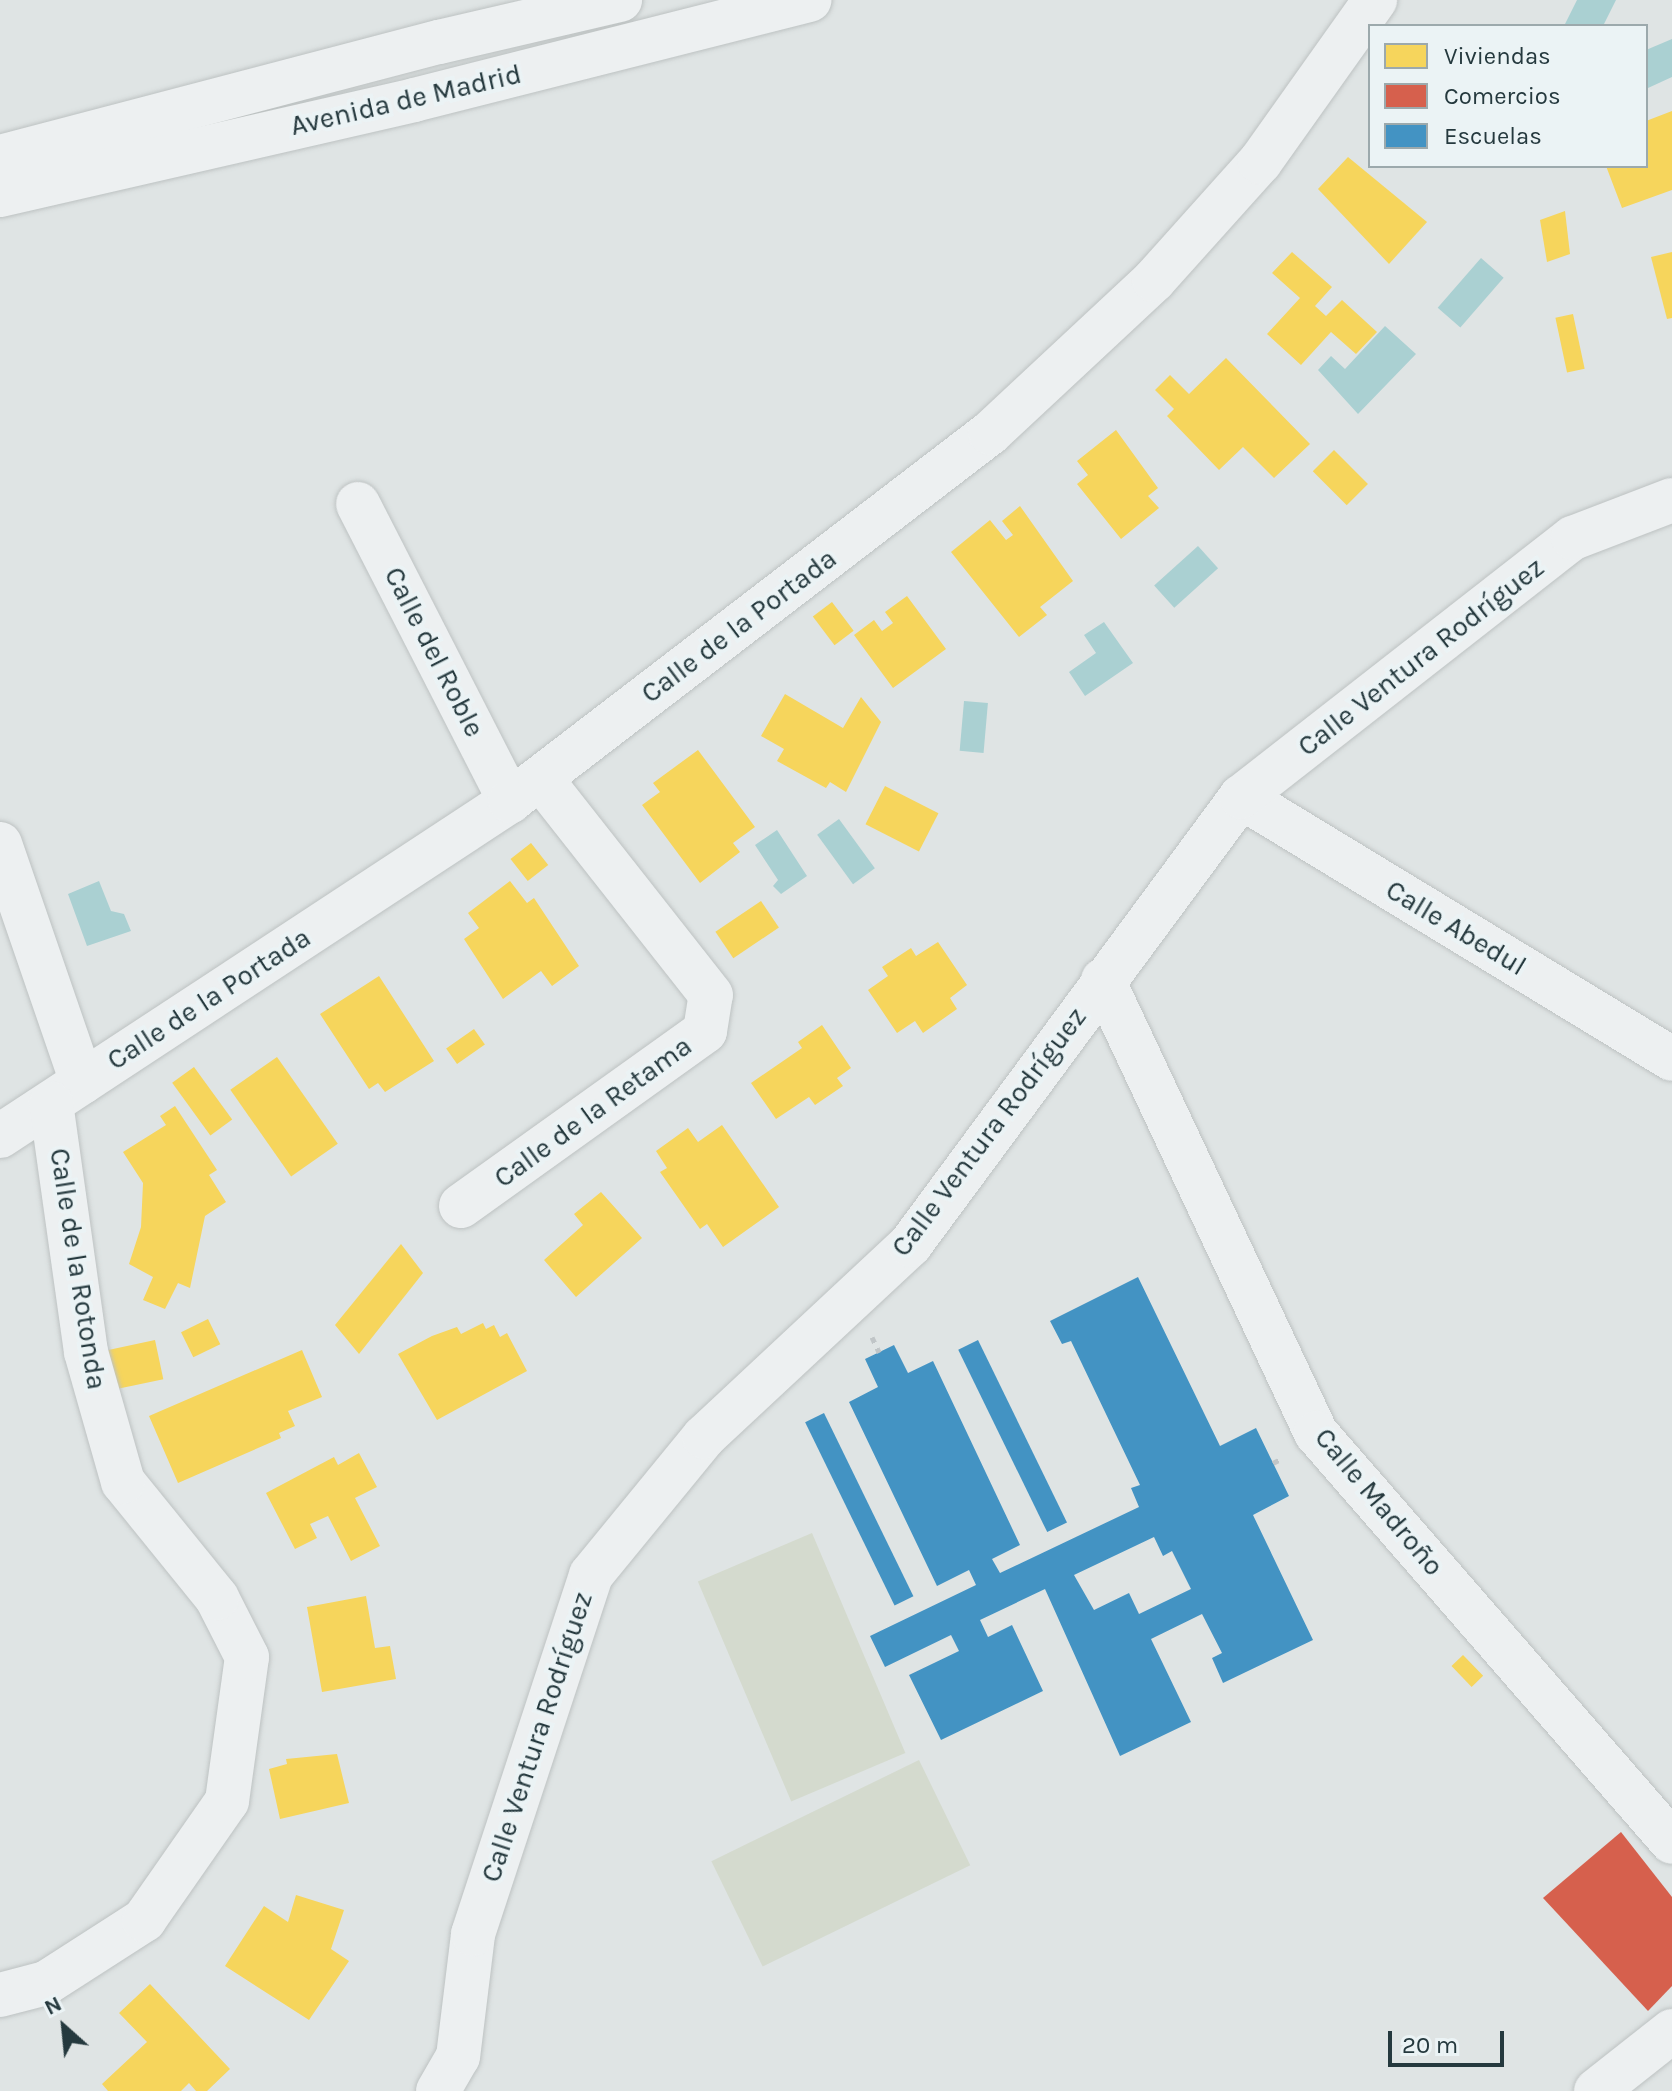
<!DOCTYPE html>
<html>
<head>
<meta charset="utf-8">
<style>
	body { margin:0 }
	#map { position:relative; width:1672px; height:2091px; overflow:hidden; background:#dfe4e4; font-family:Karla,sans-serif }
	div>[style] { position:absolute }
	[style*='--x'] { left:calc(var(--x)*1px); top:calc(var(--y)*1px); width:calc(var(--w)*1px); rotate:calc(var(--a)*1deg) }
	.green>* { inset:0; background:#d4dace; transform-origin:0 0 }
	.water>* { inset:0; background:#aad0d2; transform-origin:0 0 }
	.homes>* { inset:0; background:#f6d55c; transform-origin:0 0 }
	.shops>* { inset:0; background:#d6604d }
	.schools>* { inset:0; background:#4393c3; transform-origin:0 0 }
	.path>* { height:5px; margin-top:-2.5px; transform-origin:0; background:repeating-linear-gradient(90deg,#c0c5c7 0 6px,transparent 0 12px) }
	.roads { filter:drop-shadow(0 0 2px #bdc2c2) drop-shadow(0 0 2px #bdc2c2) }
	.minor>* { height:44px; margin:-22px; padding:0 22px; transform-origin:22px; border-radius:22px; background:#edf0f1 }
	.tertiary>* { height:44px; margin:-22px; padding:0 22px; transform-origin:22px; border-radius:22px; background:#edf0f1 }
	span { translate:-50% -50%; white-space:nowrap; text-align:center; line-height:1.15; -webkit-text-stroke:8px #ebf3f5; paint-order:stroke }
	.street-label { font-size:28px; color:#25393e }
	.legend { position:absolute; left:1368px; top:24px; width:280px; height:144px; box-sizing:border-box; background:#ebf3f5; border:2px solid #9ca9ac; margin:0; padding:10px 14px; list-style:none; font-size:24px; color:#25393e }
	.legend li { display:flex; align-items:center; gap:16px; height:40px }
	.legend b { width:40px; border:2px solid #9ca9ac }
	.north { position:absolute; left:24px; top:1987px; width:80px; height:80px; -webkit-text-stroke:6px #ebf3f5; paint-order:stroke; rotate:333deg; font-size:22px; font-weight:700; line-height:32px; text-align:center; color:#25393e }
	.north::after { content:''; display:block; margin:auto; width:28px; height:36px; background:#25393e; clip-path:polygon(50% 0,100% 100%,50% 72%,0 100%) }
	.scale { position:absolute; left:1388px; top:2031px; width:116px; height:36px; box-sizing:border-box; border:4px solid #25393e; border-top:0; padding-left:10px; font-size:24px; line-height:28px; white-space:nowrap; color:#25393e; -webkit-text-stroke:6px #ebf3f5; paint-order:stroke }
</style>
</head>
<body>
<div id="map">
	<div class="green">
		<i style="left:812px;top:1533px;width:239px;height:124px;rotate:67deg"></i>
		<i style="left:919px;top:1760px;width:117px;height:231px;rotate:64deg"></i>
	</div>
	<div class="water">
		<i style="clip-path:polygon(1577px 0,1616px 0,1603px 26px,1564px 26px)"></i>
		<i style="clip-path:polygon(1672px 39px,1672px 77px,1648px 88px,1646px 50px)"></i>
		<i style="left:1481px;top:258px;width:30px;height:66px;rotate:41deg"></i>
		<i style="clip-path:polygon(1385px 326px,1416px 354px,1358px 414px,1318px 370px,1331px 356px,1345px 369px)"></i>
		<i style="left:1198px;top:546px;width:30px;height:59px;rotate:48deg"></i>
		<i style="clip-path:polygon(1104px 622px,1133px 663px,1085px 696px,1069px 672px,1096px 653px,1084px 635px)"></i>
		<i style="left:964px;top:701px;width:24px;height:50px;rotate:5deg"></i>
		<i style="left:839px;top:819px;width:61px;height:27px;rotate:54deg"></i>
		<i style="clip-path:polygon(777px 830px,807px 876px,781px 894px,773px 886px,778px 880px,755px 845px)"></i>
		<i style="clip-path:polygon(99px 881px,111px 911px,124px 914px,131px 931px,87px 946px,68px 894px)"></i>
	</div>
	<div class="homes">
		<i style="clip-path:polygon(1672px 111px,1672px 190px,1622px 208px,1606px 166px,1646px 166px,1646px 121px)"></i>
		<i style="clip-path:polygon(1348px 157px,1427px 222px,1389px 264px,1318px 189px)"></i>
		<i style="clip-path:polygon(1565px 211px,1570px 254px,1547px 262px,1540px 220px)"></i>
		<i style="clip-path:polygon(1292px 252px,1332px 287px,1315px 306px,1326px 316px,1342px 300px,1377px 332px,1356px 354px,1331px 332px,1301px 365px,1267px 334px,1300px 298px,1272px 273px)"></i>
		<i style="clip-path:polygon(1672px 252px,1672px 318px,1667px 319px,1651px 257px)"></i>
		<i style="left:1573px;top:314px;width:56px;height:18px;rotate:78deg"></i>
		<i style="clip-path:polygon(1226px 358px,1310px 444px,1274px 478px,1243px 447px,1219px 470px,1167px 416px,1174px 409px,1155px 390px,1170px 375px,1189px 394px)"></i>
		<i style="clip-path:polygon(1116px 430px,1158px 488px,1148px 496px,1159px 508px,1121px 539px,1077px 484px,1088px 475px,1077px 461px)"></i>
		<i style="left:1334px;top:450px;width:48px;height:30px;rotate:45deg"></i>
		<i style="clip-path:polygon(1020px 506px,1073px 581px,1040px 607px,1047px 615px,1019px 637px,951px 552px,990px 520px,1006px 540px,1013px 535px,1002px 521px)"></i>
		<i style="clip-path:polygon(907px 596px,946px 649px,893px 688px,854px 635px,874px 620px,882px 631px,893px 623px,885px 612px)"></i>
		<i style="left:832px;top:602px;width:36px;height:24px;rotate:53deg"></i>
		<i style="clip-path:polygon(785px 694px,843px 728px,861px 697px,881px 722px,846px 792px,830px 782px,826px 788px,777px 761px,784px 749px,761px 736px)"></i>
		<i style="clip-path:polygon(698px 750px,755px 827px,733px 843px,740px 852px,700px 883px,642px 805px,660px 792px,653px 783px)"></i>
		<i style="left:885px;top:786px;width:60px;height:43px;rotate:27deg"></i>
		<i style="left:531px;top:843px;width:28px;height:26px;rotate:52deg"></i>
		<i style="clip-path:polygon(510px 881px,527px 903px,534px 898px,579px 966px,552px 986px,541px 971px,503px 999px,464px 939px,479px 928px,468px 913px)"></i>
		<i style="left:761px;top:901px;width:32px;height:55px;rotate:56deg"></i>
		<i style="clip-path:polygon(938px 942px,967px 985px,950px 998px,957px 1009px,923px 1033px,915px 1021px,897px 1033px,868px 990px,888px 976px,882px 967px,911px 948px,916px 956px)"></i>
		<i style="clip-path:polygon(379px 976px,434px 1061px,385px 1092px,378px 1083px,369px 1089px,320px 1014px)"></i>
		<i style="clip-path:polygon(822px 1025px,851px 1068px,837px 1078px,843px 1086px,815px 1105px,809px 1097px,776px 1119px,751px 1083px,802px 1048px,798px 1042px)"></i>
		<i style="left:474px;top:1029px;width:19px;height:34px;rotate:55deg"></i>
		<i style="left:277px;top:1057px;width:106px;height:57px;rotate:55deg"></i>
		<i style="left:194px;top:1067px;width:65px;height:27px;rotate:54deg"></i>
		<i style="clip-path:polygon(175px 1106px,217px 1170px,209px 1175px,226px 1202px,205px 1216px,190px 1288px,178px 1283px,165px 1309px,143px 1300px,153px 1277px,129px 1264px,141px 1227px,143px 1183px,123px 1152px,166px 1125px,160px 1116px)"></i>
		<i style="clip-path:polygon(722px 1125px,779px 1207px,723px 1247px,707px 1224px,700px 1229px,660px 1172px,667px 1168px,656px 1151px,688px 1128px,698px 1142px)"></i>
		<i style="clip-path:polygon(601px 1192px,642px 1238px,576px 1297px,544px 1260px,583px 1225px,574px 1214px)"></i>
		<i style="clip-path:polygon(401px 1244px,423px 1273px,359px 1354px,335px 1325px)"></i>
		<i style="left:208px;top:1319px;width:28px;height:30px;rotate:64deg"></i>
		<i style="clip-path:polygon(483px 1323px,486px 1329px,494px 1325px,500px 1337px,507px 1333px,527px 1371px,437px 1420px,398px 1354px,432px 1336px,457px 1327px,461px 1334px)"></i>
		<i style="left:155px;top:1340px;width:40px;height:56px;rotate:78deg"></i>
		<i style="clip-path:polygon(302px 1350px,322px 1397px,288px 1411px,295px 1426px,279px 1433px,281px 1438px,178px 1483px,149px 1416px)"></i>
		<i style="clip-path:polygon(359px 1453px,377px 1487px,355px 1498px,380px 1546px,351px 1561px,328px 1516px,310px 1524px,317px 1538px,295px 1549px,266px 1493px,334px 1457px,338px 1465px)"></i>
		<i style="clip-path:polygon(366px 1596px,375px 1648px,390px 1646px,396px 1679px,322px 1692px,307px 1607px)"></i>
		<i style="left:1463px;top:1655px;width:29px;height:16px;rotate:46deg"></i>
		<i style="clip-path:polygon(337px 1754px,349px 1803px,280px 1819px,269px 1769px,287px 1764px,286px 1759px)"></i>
		<i style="clip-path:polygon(296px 1895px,344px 1910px,331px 1949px,349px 1961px,309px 2020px,225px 1966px,264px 1906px,288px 1922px)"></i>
		<i style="clip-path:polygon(150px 1984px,230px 2069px,207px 2091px,196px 2091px,189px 2083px,181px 2091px,108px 2091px,102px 2084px,147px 2042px,119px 2013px)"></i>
	</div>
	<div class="shops">
		<i style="clip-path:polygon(1621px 1832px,1672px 1897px,1672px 1986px,1648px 2011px,1543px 1898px)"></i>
	</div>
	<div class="schools">
		<i style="clip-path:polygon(evenodd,1138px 1277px,1220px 1446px,1256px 1428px,1273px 1463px,1289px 1496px,1253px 1515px,1313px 1640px,1223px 1683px,1212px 1658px,1222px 1653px,1202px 1614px,1151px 1639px,1191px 1722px,1120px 1756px,1045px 1589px,980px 1620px,988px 1637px,1012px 1625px,1043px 1691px,941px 1740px,909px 1675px,959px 1651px,951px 1635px,885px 1667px,870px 1636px,976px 1585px,969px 1570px,937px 1586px,849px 1402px,878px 1387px,865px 1359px,894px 1345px,908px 1373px,933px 1361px,1020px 1545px,992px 1559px,1000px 1573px,1139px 1507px,1131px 1488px,1140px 1485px,1071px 1341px,1062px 1344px,1050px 1321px,1138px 1277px,1154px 1537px,1163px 1556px,1172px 1551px,1191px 1589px,1139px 1614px,1129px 1593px,1094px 1610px,1074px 1575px,1154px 1537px)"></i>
		<i style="left:978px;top:1340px;width:203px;height:22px;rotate:64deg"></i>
		<i style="left:824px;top:1413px;width:204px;height:21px;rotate:64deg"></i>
	</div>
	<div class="path">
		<i style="--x:872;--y:1337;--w:17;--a:65"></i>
		<i style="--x:1273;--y:1463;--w:11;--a:-27"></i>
	</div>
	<div class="roads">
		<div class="minor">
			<i style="--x:0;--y:157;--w:454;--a:-14.7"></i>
			<i style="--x:439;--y:42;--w:186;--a:-13.1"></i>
			<i style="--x:0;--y:195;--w:425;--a:-12.9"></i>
			<i style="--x:414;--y:100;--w:408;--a:-14.2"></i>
			<i style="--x:358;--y:504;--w:334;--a:62.9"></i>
			<i style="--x:1241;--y:797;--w:504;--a:31.29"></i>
			<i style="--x:0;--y:844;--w:252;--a:71"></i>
			<i style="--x:1103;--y:980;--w:501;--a:64.82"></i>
			<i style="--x:1316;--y:1433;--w:542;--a:48.96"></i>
			<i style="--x:0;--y:1136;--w:610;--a:-33.3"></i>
			<i style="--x:510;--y:801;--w:605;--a:-37.48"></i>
			<i style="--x:990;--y:433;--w:224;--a:-43"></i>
			<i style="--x:1154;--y:280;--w:159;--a:-48.1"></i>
			<i style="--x:1260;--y:162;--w:199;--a:-54.6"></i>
			<i style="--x:461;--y:1206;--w:300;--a:-35.6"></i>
			<i style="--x:705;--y:1031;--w:36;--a:-81"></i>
			<i style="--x:711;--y:995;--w:276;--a:-128.2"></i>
			<i style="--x:0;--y:1995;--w:48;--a:-14.6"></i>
			<i style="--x:46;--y:1983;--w:117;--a:-32.7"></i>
			<i style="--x:144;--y:1920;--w:145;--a:-55.1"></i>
			<i style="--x:227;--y:1801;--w:145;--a:-82.1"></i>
			<i style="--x:247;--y:1657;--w:66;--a:-117"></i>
			<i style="--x:217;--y:1598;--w:149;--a:-129"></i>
			<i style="--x:123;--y:1482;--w:135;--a:-105.9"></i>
			<i style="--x:86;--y:1352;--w:251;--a:-98"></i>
			<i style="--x:438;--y:2091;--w:39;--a:-60"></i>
			<i style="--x:458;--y:2057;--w:124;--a:-83"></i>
			<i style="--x:473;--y:1934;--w:378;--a:-71.8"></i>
			<i style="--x:591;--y:1575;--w:178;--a:-50.7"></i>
			<i style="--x:704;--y:1437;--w:282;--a:-43"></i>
			<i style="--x:910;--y:1245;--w:557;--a:-53.54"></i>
			<i style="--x:1241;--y:797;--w:421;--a:-38"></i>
			<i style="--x:1573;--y:538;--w:106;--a:-21"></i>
		</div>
		<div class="tertiary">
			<i style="--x:1596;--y:2091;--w:97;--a:-38.3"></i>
		</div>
	</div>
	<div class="street-label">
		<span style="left:406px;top:100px;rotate:-13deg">Avenida de Madrid</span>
		<span style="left:739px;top:626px;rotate:-37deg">Calle de la Portada</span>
		<span style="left:434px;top:652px;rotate:63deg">Calle del Roble</span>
		<span style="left:1421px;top:657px;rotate:-38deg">Calle Ventura Rodríguez</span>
		<span style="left:1456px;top:928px;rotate:31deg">Calle Abedul</span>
		<span style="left:209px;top:999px;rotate:-33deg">Calle de la Portada</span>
		<span style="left:593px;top:1112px;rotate:-36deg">Calle de la Retama</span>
		<span style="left:989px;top:1132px;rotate:-53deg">Calle Ventura Rodríguez</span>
		<span style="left:78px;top:1269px;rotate:81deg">Calle de la Rotonda</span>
		<span style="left:1379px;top:1502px;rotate:50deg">Calle Madroño</span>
		<span style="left:537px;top:1737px;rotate:-72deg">Calle Ventura Rodríguez</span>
	</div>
	<ul class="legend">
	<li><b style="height:22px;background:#f6d55c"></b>Viviendas</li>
	<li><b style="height:22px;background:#d6604d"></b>Comercios</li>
	<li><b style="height:22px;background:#4393c3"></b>Escuelas</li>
	</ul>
	<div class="north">N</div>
	<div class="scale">20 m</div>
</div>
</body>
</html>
